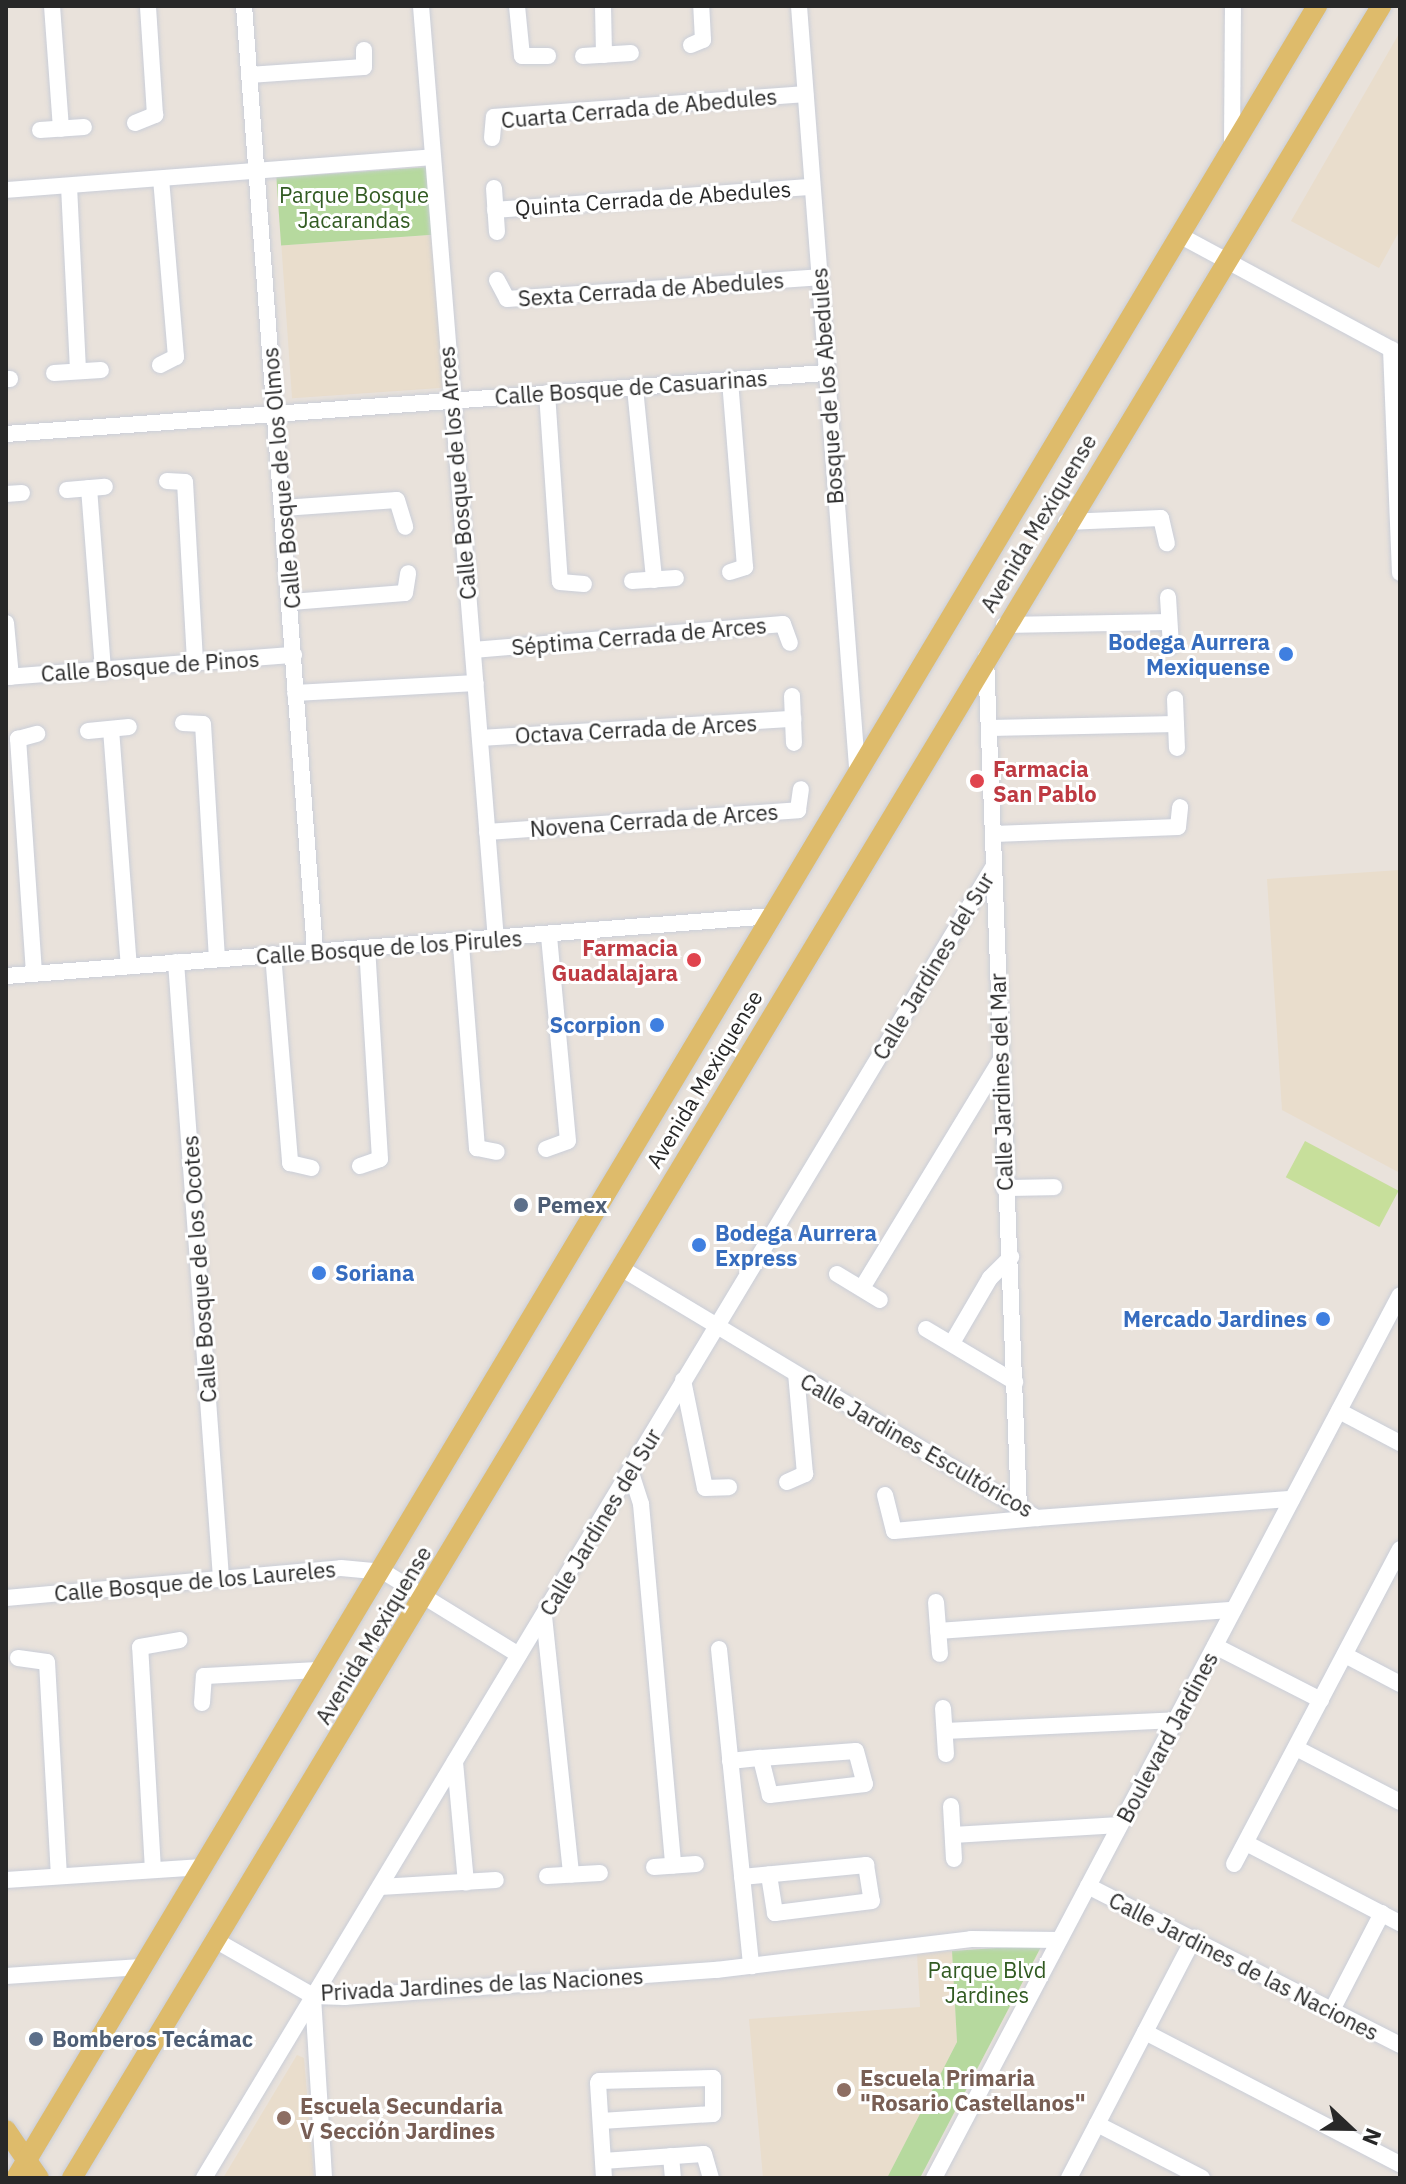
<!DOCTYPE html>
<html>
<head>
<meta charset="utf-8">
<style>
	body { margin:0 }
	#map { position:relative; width:1406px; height:2184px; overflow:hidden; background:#e9e2db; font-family:"IBM Plex Sans",sans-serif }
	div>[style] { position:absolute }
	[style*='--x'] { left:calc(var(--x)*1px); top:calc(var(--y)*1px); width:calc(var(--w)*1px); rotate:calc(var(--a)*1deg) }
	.education>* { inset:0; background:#e9ddcc; transform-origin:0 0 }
	.green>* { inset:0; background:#b6d99e; transform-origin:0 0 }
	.pitch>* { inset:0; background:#c7df9b; transform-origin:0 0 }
	.roads { filter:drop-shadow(0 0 2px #caced8) drop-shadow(0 0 2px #caced8) }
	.minor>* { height:16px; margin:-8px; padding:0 8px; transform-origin:8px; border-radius:8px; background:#fff }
	.major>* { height:20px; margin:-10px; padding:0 10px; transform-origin:10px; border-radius:10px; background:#debb6b }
	.dots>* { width:22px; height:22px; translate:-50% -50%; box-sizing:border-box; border:4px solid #fff; border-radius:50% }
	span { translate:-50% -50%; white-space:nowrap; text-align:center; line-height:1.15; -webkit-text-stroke:6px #fff; paint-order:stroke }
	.street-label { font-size:22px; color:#282828 }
	.park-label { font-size:22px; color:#325b22 }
	.shop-label { font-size:22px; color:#366cbe; font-weight:700 }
	.right { translate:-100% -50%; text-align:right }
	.left { translate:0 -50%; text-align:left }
	.health-label { font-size:22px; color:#be3a42; font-weight:700 }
	.service-label { font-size:22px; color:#4e5e75; font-weight:700 }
	.education-label { font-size:22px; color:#785e54; font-weight:700 }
	.frame { position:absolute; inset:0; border:8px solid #282828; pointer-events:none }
	.north { position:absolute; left:1310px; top:2088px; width:80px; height:80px; -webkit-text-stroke:6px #fff; paint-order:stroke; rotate:112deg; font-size:22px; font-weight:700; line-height:32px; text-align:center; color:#282828 }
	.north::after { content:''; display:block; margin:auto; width:28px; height:36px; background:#282828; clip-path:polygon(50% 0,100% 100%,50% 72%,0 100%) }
</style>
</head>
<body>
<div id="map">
	<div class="education">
		<i style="clip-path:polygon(1400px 32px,1400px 230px,1379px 268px,1291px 221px)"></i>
		<i style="left:433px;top:235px;width:153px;height:152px;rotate:86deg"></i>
		<i style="clip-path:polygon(1400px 870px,1400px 1173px,1282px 1110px,1267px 879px)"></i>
		<i style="clip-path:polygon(952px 1951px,957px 2042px,887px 2178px,763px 2178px,749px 2019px,920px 2007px,917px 1954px)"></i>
		<i style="clip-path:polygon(297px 2055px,304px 2058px,314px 2178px,223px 2178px)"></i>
	</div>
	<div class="green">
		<i style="left:428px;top:167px;width:68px;height:152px;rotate:86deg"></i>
		<i style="clip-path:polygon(1042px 1945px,920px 2178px,887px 2178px,957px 2042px,952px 1951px)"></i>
	</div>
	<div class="pitch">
		<i style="left:1305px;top:1141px;width:106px;height:41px;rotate:28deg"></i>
	</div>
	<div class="roads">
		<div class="minor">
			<i style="--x:52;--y:6;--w:123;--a:85.8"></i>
			<i style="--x:244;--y:6;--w:947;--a:85.7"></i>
			<i style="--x:421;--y:6;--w:938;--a:85.41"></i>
			<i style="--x:517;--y:6;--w:50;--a:84.3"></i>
			<i style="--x:522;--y:56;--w:26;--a:0"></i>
			<i style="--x:603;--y:6;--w:49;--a:88.8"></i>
			<i style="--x:799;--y:6;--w:762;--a:85.64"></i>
			<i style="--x:691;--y:45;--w:13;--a:-23"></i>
			<i style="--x:703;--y:40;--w:34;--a:-93"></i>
			<i style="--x:583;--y:56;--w:48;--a:-3.6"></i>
			<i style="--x:249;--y:75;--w:115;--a:-4"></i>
			<i style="--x:364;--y:67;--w:17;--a:-90"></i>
			<i style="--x:135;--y:123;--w:22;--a:-22"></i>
			<i style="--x:155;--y:115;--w:109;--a:-93.7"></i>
			<i style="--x:40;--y:130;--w:44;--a:-3.9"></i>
			<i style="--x:492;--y:138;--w:21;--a:-85"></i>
			<i style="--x:494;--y:117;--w:312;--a:-4.2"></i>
			<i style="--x:1232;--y:146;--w:140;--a:-89.6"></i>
			<i style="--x:69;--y:186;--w:185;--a:87.2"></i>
			<i style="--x:494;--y:188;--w:44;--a:86.1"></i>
			<i style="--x:6;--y:190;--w:427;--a:-4.4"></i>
			<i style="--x:495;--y:210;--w:317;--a:-4.2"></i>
			<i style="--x:1179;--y:235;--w:251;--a:28.3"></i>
			<i style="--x:497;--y:280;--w:21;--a:62"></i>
			<i style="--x:507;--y:299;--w:313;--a:-4"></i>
			<i style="--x:1391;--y:349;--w:224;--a:87.7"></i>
			<i style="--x:160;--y:365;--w:18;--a:-27"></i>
			<i style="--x:176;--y:357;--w:178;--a:-94.8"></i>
			<i style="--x:54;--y:373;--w:47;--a:-3.7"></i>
			<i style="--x:6;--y:379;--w:4;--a:0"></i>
			<i style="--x:635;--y:388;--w:193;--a:84.3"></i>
			<i style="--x:547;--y:393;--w:189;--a:86.1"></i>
			<i style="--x:560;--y:582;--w:24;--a:5"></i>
			<i style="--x:6;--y:434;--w:820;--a:-4.26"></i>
			<i style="--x:167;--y:481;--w:18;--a:3"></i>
			<i style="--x:185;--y:482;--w:181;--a:86.8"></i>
			<i style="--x:89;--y:488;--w:184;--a:85.6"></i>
			<i style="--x:67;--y:490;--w:38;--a:-5"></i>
			<i style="--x:6;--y:494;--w:16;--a:-4"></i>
			<i style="--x:283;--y:508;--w:114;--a:-4"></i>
			<i style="--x:397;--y:500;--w:28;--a:73"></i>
			<i style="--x:1066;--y:522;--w:95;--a:-2.4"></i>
			<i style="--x:1161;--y:518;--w:26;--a:77"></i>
			<i style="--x:730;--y:572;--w:16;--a:-18"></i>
			<i style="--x:745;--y:567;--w:189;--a:-94.6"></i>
			<i style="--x:632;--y:581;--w:44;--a:-3.9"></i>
			<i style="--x:1168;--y:597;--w:49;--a:86.5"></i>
			<i style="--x:291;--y:602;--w:114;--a:-4.5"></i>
			<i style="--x:405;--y:593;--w:20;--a:-81"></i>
			<i style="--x:6;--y:623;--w:54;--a:84.7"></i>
			<i style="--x:1004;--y:625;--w:165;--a:-1"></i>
			<i style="--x:473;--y:650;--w:311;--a:-4.8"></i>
			<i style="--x:783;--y:624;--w:20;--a:70"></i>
			<i style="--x:986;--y:657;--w:852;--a:87.78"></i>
			<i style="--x:6;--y:677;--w:289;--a:-4.4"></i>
			<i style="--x:295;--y:693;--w:181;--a:-3.2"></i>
			<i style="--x:792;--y:696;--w:47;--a:87.6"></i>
			<i style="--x:1175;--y:699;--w:49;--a:87.7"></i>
			<i style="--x:183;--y:723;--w:20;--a:3"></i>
			<i style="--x:203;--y:724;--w:235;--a:86.6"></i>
			<i style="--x:990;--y:728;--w:186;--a:-1.2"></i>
			<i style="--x:111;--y:729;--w:238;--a:85.7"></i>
			<i style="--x:88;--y:731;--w:41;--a:-5.6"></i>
			<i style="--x:480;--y:738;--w:314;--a:-3.5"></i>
			<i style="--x:487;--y:832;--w:312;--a:-4"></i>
			<i style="--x:798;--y:810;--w:21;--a:-82"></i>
			<i style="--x:994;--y:834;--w:184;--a:-2.2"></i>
			<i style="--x:1178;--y:827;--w:20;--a:-84"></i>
			<i style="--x:461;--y:945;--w:204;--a:85.5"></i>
			<i style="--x:477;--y:1148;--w:20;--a:11"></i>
			<i style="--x:273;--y:954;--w:210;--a:85.3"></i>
			<i style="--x:290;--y:1163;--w:22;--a:13"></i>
			<i style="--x:176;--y:962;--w:617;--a:85.82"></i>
			<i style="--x:34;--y:973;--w:235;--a:-93.9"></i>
			<i style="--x:18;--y:739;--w:20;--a:-15"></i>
			<i style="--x:6;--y:976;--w:768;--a:-4.48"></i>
			<i style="--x:546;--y:1149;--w:23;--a:-20"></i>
			<i style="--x:568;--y:1141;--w:205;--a:-95.3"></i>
			<i style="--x:360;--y:1166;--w:21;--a:-19"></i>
			<i style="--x:380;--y:1159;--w:210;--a:-93.5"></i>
			<i style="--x:1004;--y:1188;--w:50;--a:-1.1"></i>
			<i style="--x:619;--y:1267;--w:488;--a:31"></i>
			<i style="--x:1037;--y:1518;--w:256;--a:-4.3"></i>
			<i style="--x:837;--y:1274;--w:50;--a:31.2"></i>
			<i style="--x:862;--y:1288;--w:266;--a:-58.7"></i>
			<i style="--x:926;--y:1329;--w:104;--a:30.8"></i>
			<i style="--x:952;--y:1343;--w:75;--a:-59.7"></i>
			<i style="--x:990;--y:1278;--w:30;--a:-45"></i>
			<i style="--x:683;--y:1380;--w:110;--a:78.5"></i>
			<i style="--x:705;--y:1488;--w:24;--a:-2"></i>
			<i style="--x:1339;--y:1411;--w:69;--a:27.7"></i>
			<i style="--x:631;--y:1473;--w:33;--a:72"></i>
			<i style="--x:641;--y:1504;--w:363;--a:84.9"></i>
			<i style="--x:787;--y:1482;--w:20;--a:-24"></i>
			<i style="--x:805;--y:1474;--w:100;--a:-95.1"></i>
			<i style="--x:885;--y:1495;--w:37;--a:76"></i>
			<i style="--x:894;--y:1531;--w:144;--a:-5.2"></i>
			<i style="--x:6;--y:1598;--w:336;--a:-5.1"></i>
			<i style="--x:341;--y:1568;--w:43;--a:5.3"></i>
			<i style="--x:384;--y:1572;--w:158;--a:31.6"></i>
			<i style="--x:936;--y:1602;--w:52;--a:85.6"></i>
			<i style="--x:544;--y:1616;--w:260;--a:84"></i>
			<i style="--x:938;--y:1631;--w:296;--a:-4.1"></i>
			<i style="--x:1215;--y:1646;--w:119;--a:27"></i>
			<i style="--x:719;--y:1649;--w:319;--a:84.2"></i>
			<i style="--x:1345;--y:1655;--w:62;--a:27.8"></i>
			<i style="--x:18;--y:1658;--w:29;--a:8"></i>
			<i style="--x:47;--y:1662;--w:214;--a:86.8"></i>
			<i style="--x:202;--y:1703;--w:27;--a:-86"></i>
			<i style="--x:204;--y:1676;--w:115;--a:-3"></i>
			<i style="--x:943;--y:1708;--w:46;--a:86.3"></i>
			<i style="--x:945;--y:1731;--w:231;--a:-2.7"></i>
			<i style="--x:1296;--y:1748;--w:117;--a:27.4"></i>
			<i style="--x:730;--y:1761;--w:31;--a:-6"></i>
			<i style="--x:761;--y:1758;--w:95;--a:-4.2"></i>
			<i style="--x:856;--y:1751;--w:34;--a:75"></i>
			<i style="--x:865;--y:1784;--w:96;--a:173.4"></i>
			<i style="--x:770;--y:1795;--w:38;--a:-104"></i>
			<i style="--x:455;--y:1762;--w:121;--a:84.8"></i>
			<i style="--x:951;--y:1806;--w:53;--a:86.8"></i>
			<i style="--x:953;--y:1835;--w:167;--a:-3.4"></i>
			<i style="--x:1246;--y:1843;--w:174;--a:27.5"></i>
			<i style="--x:1234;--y:1864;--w:356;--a:-62.2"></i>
			<i style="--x:654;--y:1867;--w:42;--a:-4.1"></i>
			<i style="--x:153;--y:1870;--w:223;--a:-93.3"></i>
			<i style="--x:140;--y:1647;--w:40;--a:-10"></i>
			<i style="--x:547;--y:1876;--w:53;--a:-3.2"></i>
			<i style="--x:742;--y:1877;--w:125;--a:-5.5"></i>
			<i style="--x:866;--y:1865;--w:36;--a:81"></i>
			<i style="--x:872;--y:1901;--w:98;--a:172.9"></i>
			<i style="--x:775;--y:1913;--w:39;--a:-99"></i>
			<i style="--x:6;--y:1880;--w:197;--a:-3.8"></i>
			<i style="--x:1088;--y:1886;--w:350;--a:27"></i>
			<i style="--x:380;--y:1887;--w:116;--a:-3.5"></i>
			<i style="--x:215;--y:1940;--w:113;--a:29.7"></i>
			<i style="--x:313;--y:1996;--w:32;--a:2"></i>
			<i style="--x:345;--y:1997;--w:372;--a:-4.2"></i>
			<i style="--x:716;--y:1970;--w:257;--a:-6.9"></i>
			<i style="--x:971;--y:1939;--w:88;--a:0.7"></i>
			<i style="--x:6;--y:1976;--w:135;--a:-3.8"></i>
			<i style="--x:313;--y:1997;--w:181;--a:86.5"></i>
			<i style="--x:1332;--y:2010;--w:109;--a:-62.7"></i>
			<i style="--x:1145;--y:2032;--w:287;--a:27.4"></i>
			<i style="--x:601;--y:2121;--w:112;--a:-3.6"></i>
			<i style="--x:713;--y:2114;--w:36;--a:-90"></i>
			<i style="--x:713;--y:2078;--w:114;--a:178.5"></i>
			<i style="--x:599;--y:2081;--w:2;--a:117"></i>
			<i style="--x:598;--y:2083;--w:95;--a:86.4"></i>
			<i style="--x:1097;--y:2124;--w:118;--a:27.2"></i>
			<i style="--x:671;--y:2156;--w:22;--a:85"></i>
			<i style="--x:603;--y:2161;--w:101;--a:-4"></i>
			<i style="--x:704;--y:2154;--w:25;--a:74"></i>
			<i style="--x:204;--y:2178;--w:1531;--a:-58.95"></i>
			<i style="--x:934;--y:2178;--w:998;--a:-62.18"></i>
			<i style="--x:1069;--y:2178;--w:271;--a:-62.5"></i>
		</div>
		<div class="major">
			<i style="--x:6;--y:2130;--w:58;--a:55.5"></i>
			<i style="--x:16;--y:2178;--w:2532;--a:-59.08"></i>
			<i style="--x:72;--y:2178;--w:2536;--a:-58.92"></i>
		</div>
	</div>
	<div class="dots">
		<i style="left:1286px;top:654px;background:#3f7fe0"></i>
		<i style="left:977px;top:781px;background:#e0444e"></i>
		<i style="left:694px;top:960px;background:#e0444e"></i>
		<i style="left:657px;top:1025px;background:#3f7fe0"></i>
		<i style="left:521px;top:1205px;background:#5c6f8a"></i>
		<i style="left:699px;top:1245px;background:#3f7fe0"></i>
		<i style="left:319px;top:1273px;background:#3f7fe0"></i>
		<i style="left:1323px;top:1319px;background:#3f7fe0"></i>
		<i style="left:36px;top:2039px;background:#5c6f8a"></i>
		<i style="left:844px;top:2090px;background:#8d6e63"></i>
		<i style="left:284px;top:2118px;background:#8d6e63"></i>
	</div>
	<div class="street-label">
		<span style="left:639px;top:108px;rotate:-5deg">Cuarta Cerrada de Abedules</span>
		<span style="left:653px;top:198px;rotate:-4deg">Quinta Cerrada de Abedules</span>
		<span style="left:651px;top:289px;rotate:-4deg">Sexta Cerrada de Abedules</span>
		<span style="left:827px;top:386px;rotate:-94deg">Bosque de los Abedules</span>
		<span style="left:631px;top:387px;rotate:-4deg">Calle Bosque de Casuarinas</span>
		<span style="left:457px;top:473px;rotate:-95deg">Calle Bosque de los Arces</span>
		<span style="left:281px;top:478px;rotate:-95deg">Calle Bosque de los Olmos</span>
		<span style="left:1038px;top:523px;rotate:-59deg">Avenida Mexiquense</span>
		<span style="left:639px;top:636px;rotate:-5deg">Séptima Cerrada de Arces</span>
		<span style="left:150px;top:666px;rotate:-4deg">Calle Bosque de Pinos</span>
		<span style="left:636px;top:729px;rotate:-3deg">Octava Cerrada de Arces</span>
		<span style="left:654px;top:820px;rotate:-4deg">Novena Cerrada de Arces</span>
		<span style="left:389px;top:947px;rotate:-4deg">Calle Bosque de los Pirules</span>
		<span style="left:933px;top:966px;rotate:-59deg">Calle Jardines del Sur</span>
		<span style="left:704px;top:1079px;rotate:-59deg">Avenida Mexiquense</span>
		<span style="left:1001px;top:1082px;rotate:-92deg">Calle Jardines del Mar</span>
		<span style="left:199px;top:1269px;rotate:-94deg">Calle Bosque de los Ocotes</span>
		<span style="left:917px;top:1445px;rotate:30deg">Calle Jardines Escultóricos</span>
		<span style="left:600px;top:1522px;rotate:-59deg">Calle Jardines del Sur</span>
		<span style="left:195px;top:1581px;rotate:-5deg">Calle Bosque de los Laureles</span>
		<span style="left:373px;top:1635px;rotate:-59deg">Avenida Mexiquense</span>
		<span style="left:1167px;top:1737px;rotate:-62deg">Boulevard Jardines</span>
		<span style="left:1244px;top:1966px;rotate:27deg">Calle Jardines de las Naciones</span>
		<span style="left:482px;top:1984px;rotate:-3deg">Privada Jardines de las Naciones</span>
	</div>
	<div class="park-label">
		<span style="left:354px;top:207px">Parque Bosque<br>Jacarandas</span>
		<span style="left:987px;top:1982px">Parque Blvd<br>Jardines</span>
	</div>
	<div class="shop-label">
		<span class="right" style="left:1270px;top:654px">Bodega Aurrera<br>Mexiquense</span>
		<span class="right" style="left:641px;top:1025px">Scorpion</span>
		<span class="left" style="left:715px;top:1245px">Bodega Aurrera<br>Express</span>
		<span class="left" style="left:335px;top:1273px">Soriana</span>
		<span class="right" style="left:1307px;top:1319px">Mercado Jardines</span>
	</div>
	<div class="health-label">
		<span class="left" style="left:993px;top:781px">Farmacia<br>San Pablo</span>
		<span class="right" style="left:678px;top:960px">Farmacia<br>Guadalajara</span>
	</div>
	<div class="service-label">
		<span class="left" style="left:537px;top:1205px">Pemex</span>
		<span class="left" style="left:52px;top:2039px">Bomberos Tecámac</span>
	</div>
	<div class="education-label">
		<span class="left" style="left:860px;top:2090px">Escuela Primaria<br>"Rosario Castellanos"</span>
		<span class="left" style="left:300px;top:2118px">Escuela Secundaria<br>V Sección Jardines</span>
	</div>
	<div class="frame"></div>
	<div class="north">N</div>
</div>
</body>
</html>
